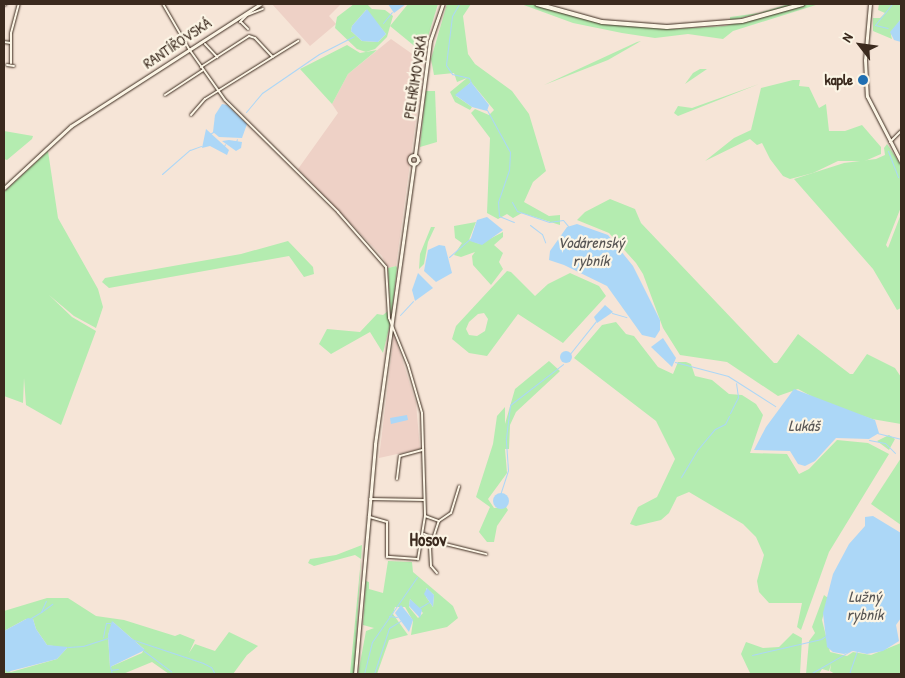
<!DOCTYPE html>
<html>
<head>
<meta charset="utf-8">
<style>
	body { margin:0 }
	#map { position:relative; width:905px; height:678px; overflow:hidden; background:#f6e5d7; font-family:"Patrick Hand",sans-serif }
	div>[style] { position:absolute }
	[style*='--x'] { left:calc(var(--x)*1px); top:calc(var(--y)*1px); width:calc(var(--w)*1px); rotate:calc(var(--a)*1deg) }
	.built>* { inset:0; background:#eed1c6 }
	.green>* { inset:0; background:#b4ecb0 }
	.water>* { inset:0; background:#acd7f7 }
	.round { border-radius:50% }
	.stream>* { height:1px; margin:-0.5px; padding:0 0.5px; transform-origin:0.5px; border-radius:0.5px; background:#acd7f7 }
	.roads { filter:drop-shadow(0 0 1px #3b2a1e) drop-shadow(0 0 1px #3b2a1e) }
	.street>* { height:2px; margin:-1px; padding:0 1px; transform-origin:1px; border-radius:1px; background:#fcf5e5 }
	.secondary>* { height:3px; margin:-1.5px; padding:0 1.5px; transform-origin:1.5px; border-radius:1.5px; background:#fcf5e5 }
	.secondary>.ring { margin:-1.5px; padding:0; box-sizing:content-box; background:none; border:3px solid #fcf5e5; border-radius:50% }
	.primary>* { height:4px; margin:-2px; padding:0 2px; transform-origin:2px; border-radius:2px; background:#fcf5e5 }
	.dots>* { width:14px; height:14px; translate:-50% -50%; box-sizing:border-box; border:2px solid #fcf5e5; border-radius:50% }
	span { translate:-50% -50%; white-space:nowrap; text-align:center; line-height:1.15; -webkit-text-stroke:4.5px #fcf5e5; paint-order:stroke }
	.street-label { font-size:15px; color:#3b2a1e }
	.poi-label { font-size:15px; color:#3b2a1e; font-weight:700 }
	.right { translate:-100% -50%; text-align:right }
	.water-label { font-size:16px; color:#575554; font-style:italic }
	.quarter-label { font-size:18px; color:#3b2a1e; font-weight:700 }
	.frame { position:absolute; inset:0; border:5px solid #3b2a1e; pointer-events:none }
	.north { position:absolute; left:835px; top:20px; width:50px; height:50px; -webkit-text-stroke:4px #fcf5e5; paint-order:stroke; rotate:300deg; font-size:14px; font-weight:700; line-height:20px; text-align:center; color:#3b2a1e }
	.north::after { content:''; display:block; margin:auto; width:18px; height:22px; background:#3b2a1e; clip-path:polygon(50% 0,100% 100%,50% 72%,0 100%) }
</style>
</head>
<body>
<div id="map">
	<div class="built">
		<i style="clip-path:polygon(272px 4px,341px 4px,329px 16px,336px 24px,310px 46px)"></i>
		<i style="clip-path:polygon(391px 39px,418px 58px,423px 68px,396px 266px,388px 268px,382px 256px,298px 169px,338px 113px,332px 104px,348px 74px)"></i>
		<i style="clip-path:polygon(394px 334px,416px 403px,420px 449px,379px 458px)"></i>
	</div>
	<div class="green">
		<i style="clip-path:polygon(evenodd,354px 4px,367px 4px,372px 9px,385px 10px,393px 16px,387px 37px,375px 49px,366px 52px,357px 49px,335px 28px,337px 17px,354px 4px,366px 10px,386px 34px,378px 42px,362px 41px,351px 31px,352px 26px,366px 10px)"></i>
		<i style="clip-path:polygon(408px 4px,438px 4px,423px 53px,390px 26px)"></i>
		<i style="clip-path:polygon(447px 4px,471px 4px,463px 16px,468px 54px,475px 64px,512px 91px,529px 114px,546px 171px,533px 182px,524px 202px,549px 216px,560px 215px,560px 225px,522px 213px,513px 218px,507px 214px,498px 219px,487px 213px,490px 138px,471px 113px,475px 109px,489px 115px,494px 110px,471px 82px,456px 96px,472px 107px,470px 110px,455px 102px,450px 92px,467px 78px,457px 82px,454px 73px,434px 75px,431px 59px)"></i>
		<i style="clip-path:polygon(521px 4px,533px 4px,602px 23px,672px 29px,725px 26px,806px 4px,819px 4px,733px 31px,723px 39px,688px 34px,655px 38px,622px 33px,573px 23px)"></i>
		<i style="clip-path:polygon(789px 4px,797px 4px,730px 21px,730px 17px,759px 13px)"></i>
		<i style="clip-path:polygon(879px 4px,900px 4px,900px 20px,891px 35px,892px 39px,873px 31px,873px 18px,880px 18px,885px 13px,878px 10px)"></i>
		<i style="clip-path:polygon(641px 41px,608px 60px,544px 85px,637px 42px)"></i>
		<i style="clip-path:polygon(347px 45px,360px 53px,377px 50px,348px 74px,332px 104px,300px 69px)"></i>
		<i style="clip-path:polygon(700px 69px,707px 69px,685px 84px,693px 73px)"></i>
		<i style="clip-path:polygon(793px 80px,800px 80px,799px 86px,809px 87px,819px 108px,826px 104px,829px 131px,845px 131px,862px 125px,881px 147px,881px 154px,865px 161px,838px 161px,813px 173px,790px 179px,783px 176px,770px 159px,762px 143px,757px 145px,750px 139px,705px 161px,734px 138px,751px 130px,761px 88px)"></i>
		<i style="clip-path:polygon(759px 84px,678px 116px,674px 113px,678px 106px,692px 108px)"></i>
		<i style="clip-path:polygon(426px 91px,435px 91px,437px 142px,420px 147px)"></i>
		<i style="clip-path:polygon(4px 131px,33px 136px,32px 139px,7px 160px,4px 159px)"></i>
		<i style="clip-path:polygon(887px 144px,901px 165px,901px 207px,886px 245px,888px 248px,901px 214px,901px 308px,897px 310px,873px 269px,794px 179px,844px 163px,876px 159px,885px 155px,884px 148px)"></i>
		<i style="clip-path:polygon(48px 151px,58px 218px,98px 289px,103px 307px,96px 328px,74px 316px,49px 295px,72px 317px,96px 331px,61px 425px,26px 405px,24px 378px,23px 403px,4px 396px,4px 192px)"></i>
		<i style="clip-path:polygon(610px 199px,635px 209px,641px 223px,774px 363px,777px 363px,798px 334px,850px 374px,853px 374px,867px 354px,895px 368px,901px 377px,901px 424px,872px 419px,824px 403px,798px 389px,778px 396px,727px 362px,680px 355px,663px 328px,643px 274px,636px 263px,609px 233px,577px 220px,585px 212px)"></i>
		<i style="clip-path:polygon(476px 222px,469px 240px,480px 244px,503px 232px,503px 237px,494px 245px,503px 253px,499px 262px,503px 269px,491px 285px,473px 265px,472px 256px,475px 252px,461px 257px,454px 255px,462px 243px,455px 238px,454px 226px)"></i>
		<i style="clip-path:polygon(431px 227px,435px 227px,428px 242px,424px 264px,419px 269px,420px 254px)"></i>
		<i style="clip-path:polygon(288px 241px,313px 267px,314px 274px,304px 277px,289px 256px,109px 288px,102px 282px,105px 278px,241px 254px)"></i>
		<i style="clip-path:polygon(396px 266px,397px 268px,391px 318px,388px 268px)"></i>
		<i style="clip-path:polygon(evenodd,507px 271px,511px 272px,535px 296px,548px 284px,570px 273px,599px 286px,606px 296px,563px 343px,518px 314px,487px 356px,469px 353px,452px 339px,456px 326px,507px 271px,484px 313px,488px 319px,485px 331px,477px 336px,469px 335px,466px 329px,469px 322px,478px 314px,484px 313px)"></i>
		<i style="clip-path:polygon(388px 311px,390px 324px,383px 353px,370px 332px,331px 354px,319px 344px,327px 329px,360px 332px,377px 314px,383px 315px)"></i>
		<i style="clip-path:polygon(616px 322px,626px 334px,634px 336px,658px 367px,673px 374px,678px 362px,686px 362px,691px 364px,695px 376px,712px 380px,729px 394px,742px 395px,756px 404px,763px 415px,750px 453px,787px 454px,799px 474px,809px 469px,837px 440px,868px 443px,889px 454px,829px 552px,801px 630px,797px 627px,802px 603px,769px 603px,759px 592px,757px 581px,764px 555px,756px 537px,743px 524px,689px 492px,677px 497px,669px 513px,661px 520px,636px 526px,630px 524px,638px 507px,657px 497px,675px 459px,656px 421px,574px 358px,602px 325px)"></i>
		<i style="clip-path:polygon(549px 361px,560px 371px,558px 373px,516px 412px,510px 425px,509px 449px,505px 449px,507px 473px,488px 499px,494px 508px,506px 507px,508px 510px,497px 526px,494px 542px,487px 542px,479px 532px,490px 507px,476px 497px,493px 444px,497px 416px,505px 407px,505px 424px,515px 389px)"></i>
		<i style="clip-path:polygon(889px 435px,895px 439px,889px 450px,877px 441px)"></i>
		<i style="clip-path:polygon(901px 458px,901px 525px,871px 504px)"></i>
		<i style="clip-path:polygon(362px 545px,354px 674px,350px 674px,361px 559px,355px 555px,314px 566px,308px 563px,310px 559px,336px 555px)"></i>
		<i style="clip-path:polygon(evenodd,388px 561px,412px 562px,413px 572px,453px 606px,458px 618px,447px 627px,411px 635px,413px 621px,405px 607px,395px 607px,393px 614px,408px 635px,389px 640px,377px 674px,358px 674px,366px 631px,374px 628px,363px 625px,366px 581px,369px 582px,369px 589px,383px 593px,388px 561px,426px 588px,434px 595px,433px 607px,426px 597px,426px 588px,388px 561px,410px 599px,423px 613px,418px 618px,409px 607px,410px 599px)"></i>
		<i style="clip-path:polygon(824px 595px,828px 598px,822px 620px,830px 652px,847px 656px,853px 652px,871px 655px,901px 643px,901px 674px,835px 674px,830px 671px,831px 664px,829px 671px,822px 669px,819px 674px,806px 674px,809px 641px,815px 633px,812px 627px)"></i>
		<i style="clip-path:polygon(evenodd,47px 598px,68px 598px,96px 616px,124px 620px,175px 636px,180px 634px,195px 640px,189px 653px,195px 644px,215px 651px,229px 632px,258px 646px,247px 655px,233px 674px,169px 674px,152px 662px,123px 674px,4px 674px,4px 668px,11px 672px,57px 659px,67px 648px,47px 645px,36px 629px,33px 619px,26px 619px,4px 631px,4px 611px,47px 598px,113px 622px,144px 649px,142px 653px,110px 667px,108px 635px,113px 622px)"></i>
		<i style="clip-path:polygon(793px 633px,802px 638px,800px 674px,750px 673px,741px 654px,746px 642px,763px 648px,779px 647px)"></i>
	</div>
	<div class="water">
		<i style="clip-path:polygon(388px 4px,406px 4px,394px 13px)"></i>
		<i style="clip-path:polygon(367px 9px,386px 34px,378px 42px,362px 41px,351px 31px,352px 26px)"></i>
		<i style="clip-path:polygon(901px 19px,901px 42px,894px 40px,890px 32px)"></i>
		<i style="clip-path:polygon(471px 82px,489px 105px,487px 111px,472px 107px,455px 95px)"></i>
		<i style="clip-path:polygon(222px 104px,227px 105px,247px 124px,242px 138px,219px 137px,213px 132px,215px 115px)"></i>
		<i style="clip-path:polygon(206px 129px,229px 150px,227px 155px,210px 146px,202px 148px)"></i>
		<i style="clip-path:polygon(229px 140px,242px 142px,241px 148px,236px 151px,222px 141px)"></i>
		<i style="clip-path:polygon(487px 217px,503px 230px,482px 245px,470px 241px,477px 220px)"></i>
		<i style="clip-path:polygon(577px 224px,608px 235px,633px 266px,660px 320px,660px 330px,655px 338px,642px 335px,607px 286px,564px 265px,549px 260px,550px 251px,567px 227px)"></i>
		<i style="clip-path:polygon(439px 245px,445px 246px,452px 273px,436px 282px,424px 271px,428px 250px)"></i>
		<i style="clip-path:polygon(418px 273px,433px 288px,415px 301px,412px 290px)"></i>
		<i style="clip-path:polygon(605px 305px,613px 312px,597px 323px,594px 317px)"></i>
		<i style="clip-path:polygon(663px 338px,676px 358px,672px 367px,651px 347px)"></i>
		<i class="round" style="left:560px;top:351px;width:12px;height:12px"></i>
		<i style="clip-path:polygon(794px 389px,875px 420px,879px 433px,869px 439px,836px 438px,815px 461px,805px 466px,798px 464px,790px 451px,754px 450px,766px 427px)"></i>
		<i style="clip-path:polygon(407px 415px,408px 420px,391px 424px,390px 418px)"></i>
		<i class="round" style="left:493px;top:493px;width:16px;height:16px"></i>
		<i style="clip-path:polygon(873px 516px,901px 533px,901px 618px,896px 625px,899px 641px,883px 651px,867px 654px,853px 651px,844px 654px,833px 652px,827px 647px,823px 613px,833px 574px,849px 544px,865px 526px,865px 517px)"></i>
		<i style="clip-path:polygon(427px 588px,434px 595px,433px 607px,424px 594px)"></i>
		<i style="clip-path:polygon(410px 599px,422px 610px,420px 618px,409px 606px)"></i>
		<i style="clip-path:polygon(401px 605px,413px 620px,409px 632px,395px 613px)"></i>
		<i style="clip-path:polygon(28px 618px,33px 619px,36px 629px,47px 645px,68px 647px,57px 659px,7px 672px,4px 668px,4px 631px)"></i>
		<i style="clip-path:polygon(112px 621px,145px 650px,110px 667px,108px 635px)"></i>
	</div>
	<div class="stream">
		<i style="--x:459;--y:4;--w:14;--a:120"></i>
		<i style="--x:452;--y:16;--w:49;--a:97"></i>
		<i style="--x:446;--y:65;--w:11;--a:56"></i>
		<i style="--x:452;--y:74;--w:17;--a:13"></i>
		<i style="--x:469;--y:78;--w:5;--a:68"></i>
		<i style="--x:383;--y:23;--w:14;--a:-51"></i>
		<i style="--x:875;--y:25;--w:27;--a:-51"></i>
		<i style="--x:875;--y:25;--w:13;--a:13"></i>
		<i style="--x:487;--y:110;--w:48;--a:61.3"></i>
		<i style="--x:510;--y:152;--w:18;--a:93"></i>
		<i style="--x:509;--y:170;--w:34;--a:109"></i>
		<i style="--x:498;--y:202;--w:14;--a:86"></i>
		<i style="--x:499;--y:216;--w:16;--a:22"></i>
		<i style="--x:246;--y:112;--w:25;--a:-50"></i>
		<i style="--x:262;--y:93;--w:69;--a:-34.4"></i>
		<i style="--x:319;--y:54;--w:39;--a:-27"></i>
		<i style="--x:210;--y:134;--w:4;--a:-34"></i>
		<i style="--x:236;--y:142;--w:3;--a:-72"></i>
		<i style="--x:224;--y:146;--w:2;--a:-63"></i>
		<i style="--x:888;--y:151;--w:28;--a:69"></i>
		<i style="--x:162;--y:174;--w:37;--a:-41"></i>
		<i style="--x:190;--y:150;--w:12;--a:-20"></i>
		<i style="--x:512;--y:202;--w:10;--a:61"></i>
		<i style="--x:517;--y:211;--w:34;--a:19"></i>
		<i style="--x:549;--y:222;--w:14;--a:-8"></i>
		<i style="--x:563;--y:220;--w:8;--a:50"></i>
		<i style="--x:530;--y:225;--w:15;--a:37"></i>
		<i style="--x:542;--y:234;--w:9;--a:69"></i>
		<i style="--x:449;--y:257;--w:28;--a:-41"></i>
		<i style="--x:612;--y:313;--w:15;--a:16"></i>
		<i style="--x:400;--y:315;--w:19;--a:-47"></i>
		<i style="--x:569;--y:355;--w:43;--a:-51.5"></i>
		<i style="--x:675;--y:362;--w:55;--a:14.8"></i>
		<i style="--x:728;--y:376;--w:56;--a:32.6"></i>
		<i style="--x:730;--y:413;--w:18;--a:-63"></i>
		<i style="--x:738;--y:397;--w:14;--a:-98"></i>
		<i style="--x:877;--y:433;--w:25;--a:14"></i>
		<i style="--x:869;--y:440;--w:16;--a:11"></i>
		<i style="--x:885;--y:443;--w:14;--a:45"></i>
		<i style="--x:681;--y:477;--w:33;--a:-59"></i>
		<i style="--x:698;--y:449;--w:26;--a:-50"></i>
		<i style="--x:715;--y:429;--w:11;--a:-27"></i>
		<i style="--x:725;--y:424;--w:9;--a:-63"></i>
		<i style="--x:500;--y:495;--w:26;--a:-72"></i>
		<i style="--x:508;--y:470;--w:32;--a:-94"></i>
		<i style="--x:506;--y:438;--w:33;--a:-83"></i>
		<i style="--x:510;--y:405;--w:67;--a:-37.7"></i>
		<i style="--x:419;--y:608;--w:12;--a:-31"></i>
		<i style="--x:41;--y:612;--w:14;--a:-36"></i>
		<i style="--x:389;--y:616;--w:8;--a:7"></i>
		<i style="--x:31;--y:618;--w:12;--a:-31"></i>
		<i style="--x:41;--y:612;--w:12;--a:-66"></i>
		<i style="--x:103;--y:637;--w:14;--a:-78"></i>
		<i style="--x:106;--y:623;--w:4;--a:0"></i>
		<i style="--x:131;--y:639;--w:76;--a:18.4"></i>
		<i style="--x:203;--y:663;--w:9;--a:27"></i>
		<i style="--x:211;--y:667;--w:8;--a:60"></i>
		<i style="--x:68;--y:647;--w:15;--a:-4"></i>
		<i style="--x:83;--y:646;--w:26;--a:-18"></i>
		<i style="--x:144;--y:651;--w:34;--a:37"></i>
		<i style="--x:752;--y:655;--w:71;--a:-13.1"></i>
		<i style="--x:821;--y:639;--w:7;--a:-34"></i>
		<i style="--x:110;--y:666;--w:8;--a:76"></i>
		<i style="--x:111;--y:670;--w:7;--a:-8"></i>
		<i style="--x:364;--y:674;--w:33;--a:-76"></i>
		<i style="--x:372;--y:642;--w:79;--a:-55.3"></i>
		<i style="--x:374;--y:674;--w:48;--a:-71.9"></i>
		<i style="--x:389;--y:628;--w:13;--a:-32"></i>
		<i style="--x:810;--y:674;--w:46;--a:-29.9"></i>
		<i style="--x:849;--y:674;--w:24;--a:-71"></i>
	</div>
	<div class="roads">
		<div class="street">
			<i style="--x:163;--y:4;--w:52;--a:60"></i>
			<i style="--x:189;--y:49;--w:62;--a:54.8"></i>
			<i style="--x:225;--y:100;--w:159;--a:44.7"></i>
			<i style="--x:338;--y:212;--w:73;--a:48.9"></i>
			<i style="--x:386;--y:267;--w:51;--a:86.6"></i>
			<i style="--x:389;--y:318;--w:51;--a:68"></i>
			<i style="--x:408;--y:365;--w:50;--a:73.7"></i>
			<i style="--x:422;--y:413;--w:103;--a:88.3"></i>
			<i style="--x:425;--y:516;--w:44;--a:99.2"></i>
			<i style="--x:418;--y:559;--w:31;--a:-176"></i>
			<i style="--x:387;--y:557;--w:35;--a:-90"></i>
			<i style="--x:387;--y:522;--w:19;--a:-164"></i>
			<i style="--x:4;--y:5;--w:2;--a:-27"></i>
			<i style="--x:240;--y:22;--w:10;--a:-45"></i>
			<i style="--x:247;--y:15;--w:17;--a:-21"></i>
			<i style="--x:241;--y:22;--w:10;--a:45"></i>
			<i style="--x:4;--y:42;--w:7;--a:8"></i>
			<i style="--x:205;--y:44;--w:18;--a:47"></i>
			<i style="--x:11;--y:63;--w:30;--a:-90"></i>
			<i style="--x:11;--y:33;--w:30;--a:-75"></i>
			<i style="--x:7;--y:65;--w:7;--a:8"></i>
			<i style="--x:201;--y:67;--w:57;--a:-32.9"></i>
			<i style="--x:249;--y:36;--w:6;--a:18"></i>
			<i style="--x:255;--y:38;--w:26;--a:47"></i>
			<i style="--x:165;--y:95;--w:45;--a:-33.3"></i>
			<i style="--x:191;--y:115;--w:21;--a:-49"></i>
			<i style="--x:205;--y:99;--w:110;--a:-31.9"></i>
			<i style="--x:890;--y:142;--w:16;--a:-45"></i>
			<i style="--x:418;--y:160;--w:2;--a:27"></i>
			<i style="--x:397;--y:479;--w:23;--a:-83"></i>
			<i style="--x:400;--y:456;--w:24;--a:-15"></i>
			<i style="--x:370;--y:499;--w:54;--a:1.1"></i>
			<i style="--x:425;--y:516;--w:15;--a:20"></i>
			<i style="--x:424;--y:534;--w:10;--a:24"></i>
			<i style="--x:433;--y:541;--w:55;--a:13.8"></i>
			<i style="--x:437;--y:573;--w:9;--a:-131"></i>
			<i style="--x:431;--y:566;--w:18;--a:-93"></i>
			<i style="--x:430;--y:548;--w:28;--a:-72"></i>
			<i style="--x:439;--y:521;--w:14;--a:-34"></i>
			<i style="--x:451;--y:513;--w:28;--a:-73"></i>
		</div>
		<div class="secondary">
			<i style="--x:870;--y:4;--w:56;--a:95.1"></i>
			<i style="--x:865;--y:60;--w:36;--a:87"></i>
			<i style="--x:867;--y:96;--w:74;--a:62.7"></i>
			<i style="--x:415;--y:155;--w:115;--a:-82.5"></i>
			<i style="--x:430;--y:41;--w:39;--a:-71"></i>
			<i class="ring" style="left:409.5px;top:155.5px;width:6px;height:6px"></i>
			<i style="--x:4;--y:188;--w:91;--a:-42.8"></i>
			<i style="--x:71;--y:126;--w:225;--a:-32.8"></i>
			<i style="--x:355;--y:674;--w:231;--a:-85"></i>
			<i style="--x:375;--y:444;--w:283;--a:-82.1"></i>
		</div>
		<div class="primary">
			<i style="--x:537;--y:4;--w:67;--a:15.5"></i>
			<i style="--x:602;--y:22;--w:65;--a:4.4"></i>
			<i style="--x:667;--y:27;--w:75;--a:-4.6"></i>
			<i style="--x:742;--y:21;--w:63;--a:-15.6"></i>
		</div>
	</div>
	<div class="dots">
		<i style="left:863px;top:80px;background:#1f6fb2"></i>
	</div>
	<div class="street-label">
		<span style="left:177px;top:43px;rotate:-34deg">RANTÍŘOVSKÁ</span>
		<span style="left:415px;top:77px;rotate:-81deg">PELHŘIMOVSKÁ</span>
	</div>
	<div class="poi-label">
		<span class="right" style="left:853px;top:80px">kaple</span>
	</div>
	<div class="water-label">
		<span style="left:591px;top:251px">Vodárenský<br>rybník</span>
		<span style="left:804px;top:425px">Lukáš</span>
		<span style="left:865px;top:605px">Lužný<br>rybník</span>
	</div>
	<div class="quarter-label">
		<span style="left:428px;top:540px">Hosov</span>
	</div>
	<div class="frame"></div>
	<div class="north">N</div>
</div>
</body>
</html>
